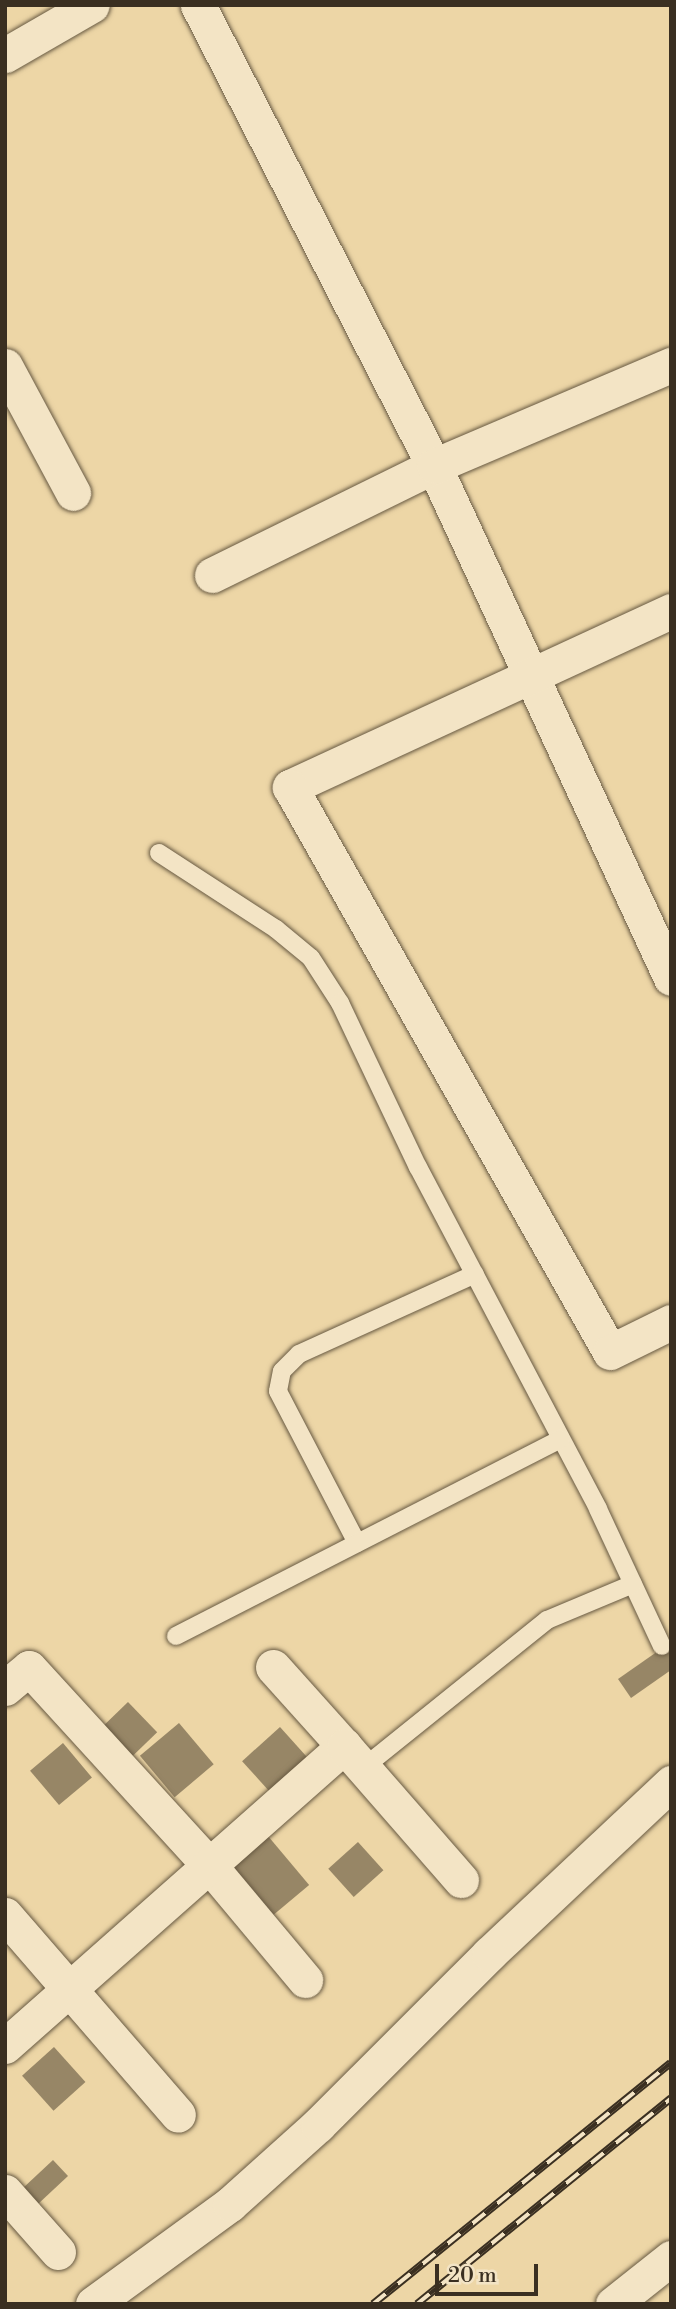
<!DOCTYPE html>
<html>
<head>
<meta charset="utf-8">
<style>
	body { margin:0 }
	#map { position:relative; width:676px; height:2309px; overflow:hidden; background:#edd6a6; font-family:"Libre Bodoni",serif }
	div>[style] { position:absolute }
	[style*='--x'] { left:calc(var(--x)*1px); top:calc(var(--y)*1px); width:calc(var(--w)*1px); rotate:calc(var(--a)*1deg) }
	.building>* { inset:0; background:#978666; transform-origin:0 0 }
	.roads { filter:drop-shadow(0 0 2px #675942) drop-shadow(0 0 2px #675942) }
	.service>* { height:18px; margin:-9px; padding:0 9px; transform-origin:9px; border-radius:9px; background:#f3e4c5 }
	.minor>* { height:35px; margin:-17.5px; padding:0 17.5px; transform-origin:17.5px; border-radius:17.5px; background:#f3e4c5 }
	.rail>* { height:8px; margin-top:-4px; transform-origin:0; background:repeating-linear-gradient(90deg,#f3e4c5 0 16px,#3a2f21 0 32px); box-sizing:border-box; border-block:2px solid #3a2f21 }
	span { translate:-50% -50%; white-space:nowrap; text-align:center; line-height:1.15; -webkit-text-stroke:6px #f3e4c5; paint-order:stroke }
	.frame { position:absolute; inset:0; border:7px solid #3a2f21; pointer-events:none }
	.scale { position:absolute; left:435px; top:2264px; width:103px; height:32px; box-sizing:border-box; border:4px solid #3a2f21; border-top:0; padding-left:9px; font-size:21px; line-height:24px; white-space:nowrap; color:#3a2f21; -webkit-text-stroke:5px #f3e4c5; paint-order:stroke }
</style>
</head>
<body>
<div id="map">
	<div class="building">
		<i style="clip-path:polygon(671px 1642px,671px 1670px,631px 1698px,618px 1679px)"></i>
		<i style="left:128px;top:1702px;width:42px;height:37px;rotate:46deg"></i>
		<i style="left:179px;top:1723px;width:54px;height:51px;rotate:50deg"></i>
		<i style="left:280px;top:1727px;width:46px;height:51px;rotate:48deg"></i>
		<i style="left:63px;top:1743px;width:45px;height:43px;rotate:50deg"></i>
		<i style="left:268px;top:1836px;width:64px;height:53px;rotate:50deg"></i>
		<i style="left:358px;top:1842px;width:38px;height:40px;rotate:48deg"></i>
		<i style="left:54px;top:2047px;width:47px;height:43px;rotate:48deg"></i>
		<i style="left:53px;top:2160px;width:22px;height:45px;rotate:47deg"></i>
	</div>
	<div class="roads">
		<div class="service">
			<i style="--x:159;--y:853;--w:140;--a:33"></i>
			<i style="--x:276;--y:929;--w:45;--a:39.6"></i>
			<i style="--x:311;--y:958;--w:54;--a:57.2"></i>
			<i style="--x:340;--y:1003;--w:182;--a:64.6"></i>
			<i style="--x:418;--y:1167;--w:386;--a:62.2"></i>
			<i style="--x:598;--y:1509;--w:151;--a:65"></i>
			<i style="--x:357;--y:1543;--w:171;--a:-117.5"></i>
			<i style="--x:278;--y:1391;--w:20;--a:-79"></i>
			<i style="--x:282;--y:1371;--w:24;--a:-45"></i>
			<i style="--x:299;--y:1354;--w:193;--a:-24.4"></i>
			<i style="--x:176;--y:1636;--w:432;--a:-27.1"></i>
			<i style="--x:363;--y:1768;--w:236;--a:-38.8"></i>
			<i style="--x:547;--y:1620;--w:93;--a:-22.7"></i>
		</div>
		<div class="minor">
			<i style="--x:198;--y:5;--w:518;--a:62.89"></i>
			<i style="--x:434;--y:466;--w:564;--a:65.16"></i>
			<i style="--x:5;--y:55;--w:100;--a:-29.9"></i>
			<i style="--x:5;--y:366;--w:144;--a:61.8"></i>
			<i style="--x:212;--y:575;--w:247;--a:-26.2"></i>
			<i style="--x:434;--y:466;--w:258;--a:-23.1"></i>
			<i style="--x:671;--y:611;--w:420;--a:155.2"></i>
			<i style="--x:290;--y:787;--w:649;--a:60.47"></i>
			<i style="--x:610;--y:1352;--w:68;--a:-26.2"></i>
			<i style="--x:273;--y:1667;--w:106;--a:48.1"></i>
			<i style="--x:5;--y:1688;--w:31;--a:-40"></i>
			<i style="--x:29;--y:1668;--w:267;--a:47.6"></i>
			<i style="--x:209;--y:1865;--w:150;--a:50.1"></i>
			<i style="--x:5;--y:1915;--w:264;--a:49.1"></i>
			<i style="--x:5;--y:2046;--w:453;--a:-41.5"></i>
			<i style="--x:344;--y:1746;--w:178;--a:48.9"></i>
			<i style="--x:5;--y:2192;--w:80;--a:48.5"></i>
			<i style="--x:93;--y:2304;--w:170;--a:-36.1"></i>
			<i style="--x:230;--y:2204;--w:118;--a:-41.9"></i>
			<i style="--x:318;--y:2125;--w:242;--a:-45"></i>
			<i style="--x:489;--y:1954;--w:250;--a:-43.2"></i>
			<i style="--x:613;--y:2304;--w:74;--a:-38.4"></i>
		</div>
	</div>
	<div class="rail">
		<i style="--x:373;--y:2304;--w:383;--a:-39"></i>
		<i style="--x:417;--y:2304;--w:327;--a:-39"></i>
	</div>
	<div class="frame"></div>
	<div class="scale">20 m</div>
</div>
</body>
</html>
